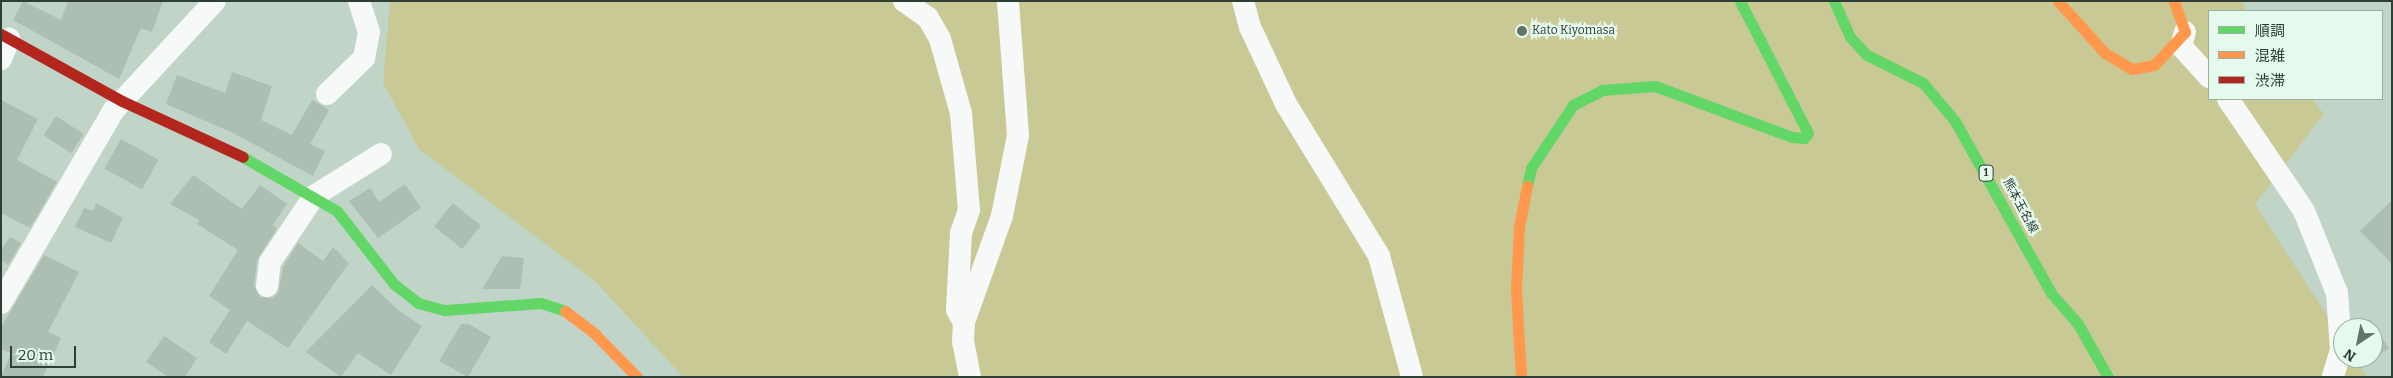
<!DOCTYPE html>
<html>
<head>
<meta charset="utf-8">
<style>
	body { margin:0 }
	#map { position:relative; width:2393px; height:378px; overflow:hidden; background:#c0d5c8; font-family:Bitter,"Noto Sans JP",serif }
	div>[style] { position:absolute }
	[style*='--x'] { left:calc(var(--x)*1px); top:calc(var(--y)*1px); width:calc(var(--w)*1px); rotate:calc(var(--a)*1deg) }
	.green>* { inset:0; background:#c9c995 }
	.building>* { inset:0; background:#adbeb3; transform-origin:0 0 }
	.street>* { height:22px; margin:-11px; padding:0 11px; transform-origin:11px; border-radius:11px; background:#f6f9f7 }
	.fast>* { height:11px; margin:-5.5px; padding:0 5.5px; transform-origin:5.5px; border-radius:5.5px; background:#63d668 }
	.slow>* { height:11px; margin:-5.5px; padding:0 5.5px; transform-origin:5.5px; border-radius:5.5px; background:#ff974d }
	.jam>* { height:11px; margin:-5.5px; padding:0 5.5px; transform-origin:5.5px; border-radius:5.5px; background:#b3261e }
	.dots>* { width:14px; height:14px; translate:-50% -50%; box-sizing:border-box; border:2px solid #e6f9ed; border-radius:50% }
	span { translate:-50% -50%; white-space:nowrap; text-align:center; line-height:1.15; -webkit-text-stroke:4.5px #e6f9ed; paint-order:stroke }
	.shield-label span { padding:1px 4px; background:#e6f9ed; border:1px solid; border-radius:4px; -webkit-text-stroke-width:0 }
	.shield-label { font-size:11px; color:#303f36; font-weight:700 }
	.poi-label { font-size:12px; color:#303f36 }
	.left { translate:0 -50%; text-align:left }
	.street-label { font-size:12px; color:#303f36 }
	.frame { position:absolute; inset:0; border:2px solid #303f36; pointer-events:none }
	.legend { position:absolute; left:2208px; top:10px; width:175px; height:90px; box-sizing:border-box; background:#e6f9ed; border:1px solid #9dafa4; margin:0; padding:6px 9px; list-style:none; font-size:15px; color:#303f36 }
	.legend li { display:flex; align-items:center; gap:10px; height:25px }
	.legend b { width:25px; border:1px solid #9dafa4 }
	.north { position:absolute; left:2333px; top:318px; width:50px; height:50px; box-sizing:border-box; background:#e6f9ed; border:1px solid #9dafa4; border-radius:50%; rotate:214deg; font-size:14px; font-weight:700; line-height:20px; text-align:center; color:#303f36 }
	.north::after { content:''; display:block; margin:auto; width:18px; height:22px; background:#627469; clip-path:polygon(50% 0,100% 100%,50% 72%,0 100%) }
	.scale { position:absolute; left:10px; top:346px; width:66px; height:22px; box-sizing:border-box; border:2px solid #303f36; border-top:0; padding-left:6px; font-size:15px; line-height:18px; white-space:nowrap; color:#303f36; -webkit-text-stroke:4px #e6f9ed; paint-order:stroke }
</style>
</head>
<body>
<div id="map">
	<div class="green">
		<i style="clip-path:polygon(390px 1px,2244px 1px,2245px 11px,2209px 11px,2209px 99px,2312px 99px,2324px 114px,2255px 204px,2343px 340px,2343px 358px,2354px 358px,2367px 377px,683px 377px,596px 282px,419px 149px,383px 83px)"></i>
	</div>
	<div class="building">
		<i style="clip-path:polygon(23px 1px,61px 20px,68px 1px,163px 1px,152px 32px,141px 28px,119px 79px,13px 20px)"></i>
		<i style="clip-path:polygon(232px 72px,272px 86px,261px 120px,292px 135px,312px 100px,329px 110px,310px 144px,325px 151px,313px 176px,231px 132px,166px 104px,177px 75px,225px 93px)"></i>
		<i style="clip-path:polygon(1px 100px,38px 119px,17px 160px,57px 182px,30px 228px,1px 213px)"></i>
		<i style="left:56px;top:116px;width:33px;height:23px;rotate:33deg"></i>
		<i style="left:121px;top:139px;width:43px;height:34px;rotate:29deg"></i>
		<i style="clip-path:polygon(193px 175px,242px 209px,260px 185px,287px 204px,273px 225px,277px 228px,257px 260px,254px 285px,260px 297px,272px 298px,278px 294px,283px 267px,298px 243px,323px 261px,333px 247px,349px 263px,288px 348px,247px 321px,226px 354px,209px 342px,230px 310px,209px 296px,238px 250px,197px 224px,199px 220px,170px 204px)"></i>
		<i style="clip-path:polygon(405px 184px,421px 208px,378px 238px,349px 201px,370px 188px,379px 202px)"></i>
		<i style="clip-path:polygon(2392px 200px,2392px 264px,2360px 231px)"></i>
		<i style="clip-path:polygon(96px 203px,123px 218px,111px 243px,75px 227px,84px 208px,93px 211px)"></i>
		<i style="left:453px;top:203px;width:36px;height:30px;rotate:39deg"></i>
		<i style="clip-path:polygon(10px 237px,21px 243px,8px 265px,1px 260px,1px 250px)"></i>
		<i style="clip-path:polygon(44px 255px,79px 272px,48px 332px,61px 338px,43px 377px,1px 377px,11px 353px,1px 349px,1px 327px)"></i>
		<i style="clip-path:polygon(502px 256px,524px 258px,520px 289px,482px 289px)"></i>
		<i style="clip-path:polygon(372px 285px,398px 310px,422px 326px,391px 375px,358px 353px,341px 377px,306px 352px)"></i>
		<i style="clip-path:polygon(2370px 319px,2389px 348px,2368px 364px,2365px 358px,2373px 358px,2373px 328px,2353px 328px)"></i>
		<i style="clip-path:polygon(461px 324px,469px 324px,491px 337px,468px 377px,439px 361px)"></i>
		<i style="clip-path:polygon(164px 336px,197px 358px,185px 377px,168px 377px,146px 362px)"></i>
	</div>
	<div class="street">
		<i style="--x:904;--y:1;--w:29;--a:35"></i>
		<i style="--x:928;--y:18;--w:24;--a:60"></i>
		<i style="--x:940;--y:39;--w:77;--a:74.2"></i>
		<i style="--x:961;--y:113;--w:97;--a:85.3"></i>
		<i style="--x:969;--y:210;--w:24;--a:109"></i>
		<i style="--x:961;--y:233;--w:77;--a:93"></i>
		<i style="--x:957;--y:310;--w:13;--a:61"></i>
		<i style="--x:1243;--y:1;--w:27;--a:75"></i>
		<i style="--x:1250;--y:27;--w:85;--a:64.9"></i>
		<i style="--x:1286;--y:104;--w:178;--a:58.5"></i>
		<i style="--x:1379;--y:256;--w:125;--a:74.7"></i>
		<i style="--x:2185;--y:32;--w:15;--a:106"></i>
		<i style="--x:2181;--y:46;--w:42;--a:47.9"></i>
		<i style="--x:1;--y:59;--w:22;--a:-68"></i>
		<i style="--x:327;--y:94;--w:52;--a:-44.2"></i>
		<i style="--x:364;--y:58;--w:26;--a:-79"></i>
		<i style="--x:369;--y:32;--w:33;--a:-108"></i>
		<i style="--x:2228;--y:99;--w:135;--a:55.8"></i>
		<i style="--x:2304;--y:211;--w:88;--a:68.1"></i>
		<i style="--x:2337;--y:293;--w:57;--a:86"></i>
		<i style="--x:2341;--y:350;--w:28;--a:107"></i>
		<i style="--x:267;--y:286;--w:24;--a:-83"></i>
		<i style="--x:270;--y:262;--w:79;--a:-56.3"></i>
		<i style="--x:314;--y:196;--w:79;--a:-32.1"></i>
		<i style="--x:1;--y:303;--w:222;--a:-59.7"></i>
		<i style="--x:113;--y:111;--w:150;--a:-47.2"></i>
		<i style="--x:970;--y:377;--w:36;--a:-101"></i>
		<i style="--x:963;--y:342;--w:20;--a:-87"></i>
		<i style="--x:964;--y:322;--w:113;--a:-70.3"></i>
		<i style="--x:1002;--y:216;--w:83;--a:-78.8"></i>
		<i style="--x:1018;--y:135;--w:134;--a:-94.3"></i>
	</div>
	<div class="fast">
		<i style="--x:1834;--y:1;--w:39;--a:66"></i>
		<i style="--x:1850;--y:37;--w:25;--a:47"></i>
		<i style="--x:1867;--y:55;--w:63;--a:26.6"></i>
		<i style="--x:1923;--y:83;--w:50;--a:49.9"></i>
		<i style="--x:1955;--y:121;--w:197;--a:60.8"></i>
		<i style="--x:2051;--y:293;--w:41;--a:48.9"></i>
		<i style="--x:2078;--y:324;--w:61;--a:60.5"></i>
		<i style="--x:243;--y:157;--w:108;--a:29.9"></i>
		<i style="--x:337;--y:211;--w:93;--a:52"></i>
		<i style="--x:394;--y:284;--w:31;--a:38"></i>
		<i style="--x:418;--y:303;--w:28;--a:15"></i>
		<i style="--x:445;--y:310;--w:96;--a:-4.2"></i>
		<i style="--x:541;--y:303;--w:25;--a:18"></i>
		<i style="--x:1527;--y:186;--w:18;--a:-77"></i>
		<i style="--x:1531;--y:168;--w:76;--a:-56.3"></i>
		<i style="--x:1573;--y:105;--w:33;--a:-27"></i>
		<i style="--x:1602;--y:90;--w:53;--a:-4.3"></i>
		<i style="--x:1655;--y:86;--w:146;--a:20.4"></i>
		<i style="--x:1792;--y:137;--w:12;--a:5"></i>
		<i style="--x:1804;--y:138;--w:6;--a:-51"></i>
		<i style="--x:1808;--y:133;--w:148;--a:-117.3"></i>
	</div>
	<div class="slow">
		<i style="--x:2058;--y:1;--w:70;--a:47.9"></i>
		<i style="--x:2105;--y:53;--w:31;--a:31"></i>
		<i style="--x:2132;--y:69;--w:22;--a:-10"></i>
		<i style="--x:2154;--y:65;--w:45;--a:-46.8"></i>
		<i style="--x:2185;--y:32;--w:33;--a:-110"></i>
		<i style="--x:565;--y:311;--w:38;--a:37"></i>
		<i style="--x:595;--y:334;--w:60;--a:45.7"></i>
		<i style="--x:1521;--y:377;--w:87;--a:-93.3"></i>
		<i style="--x:1516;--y:290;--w:63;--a:-87.3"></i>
		<i style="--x:1519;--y:227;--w:42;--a:-79"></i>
	</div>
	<div class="jam">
		<i style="--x:1;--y:34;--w:138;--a:29"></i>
		<i style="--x:122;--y:101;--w:133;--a:24.8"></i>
	</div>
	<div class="dots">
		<i style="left:1522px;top:31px;background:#627469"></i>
	</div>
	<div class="shield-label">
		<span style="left:1986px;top:173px">1</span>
	</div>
	<div class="poi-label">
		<span class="left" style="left:1532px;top:31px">Kato Kiyomasa</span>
	</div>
	<div class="street-label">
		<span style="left:2020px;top:206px;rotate:62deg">熊本玉名線</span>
	</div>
	<div class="frame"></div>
	<ul class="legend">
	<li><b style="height:6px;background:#63d668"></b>順調</li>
	<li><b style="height:6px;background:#ff974d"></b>混雑</li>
	<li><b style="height:6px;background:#b3261e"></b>渋滞</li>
	</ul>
	<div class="north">N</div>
	<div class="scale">20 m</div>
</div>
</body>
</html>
